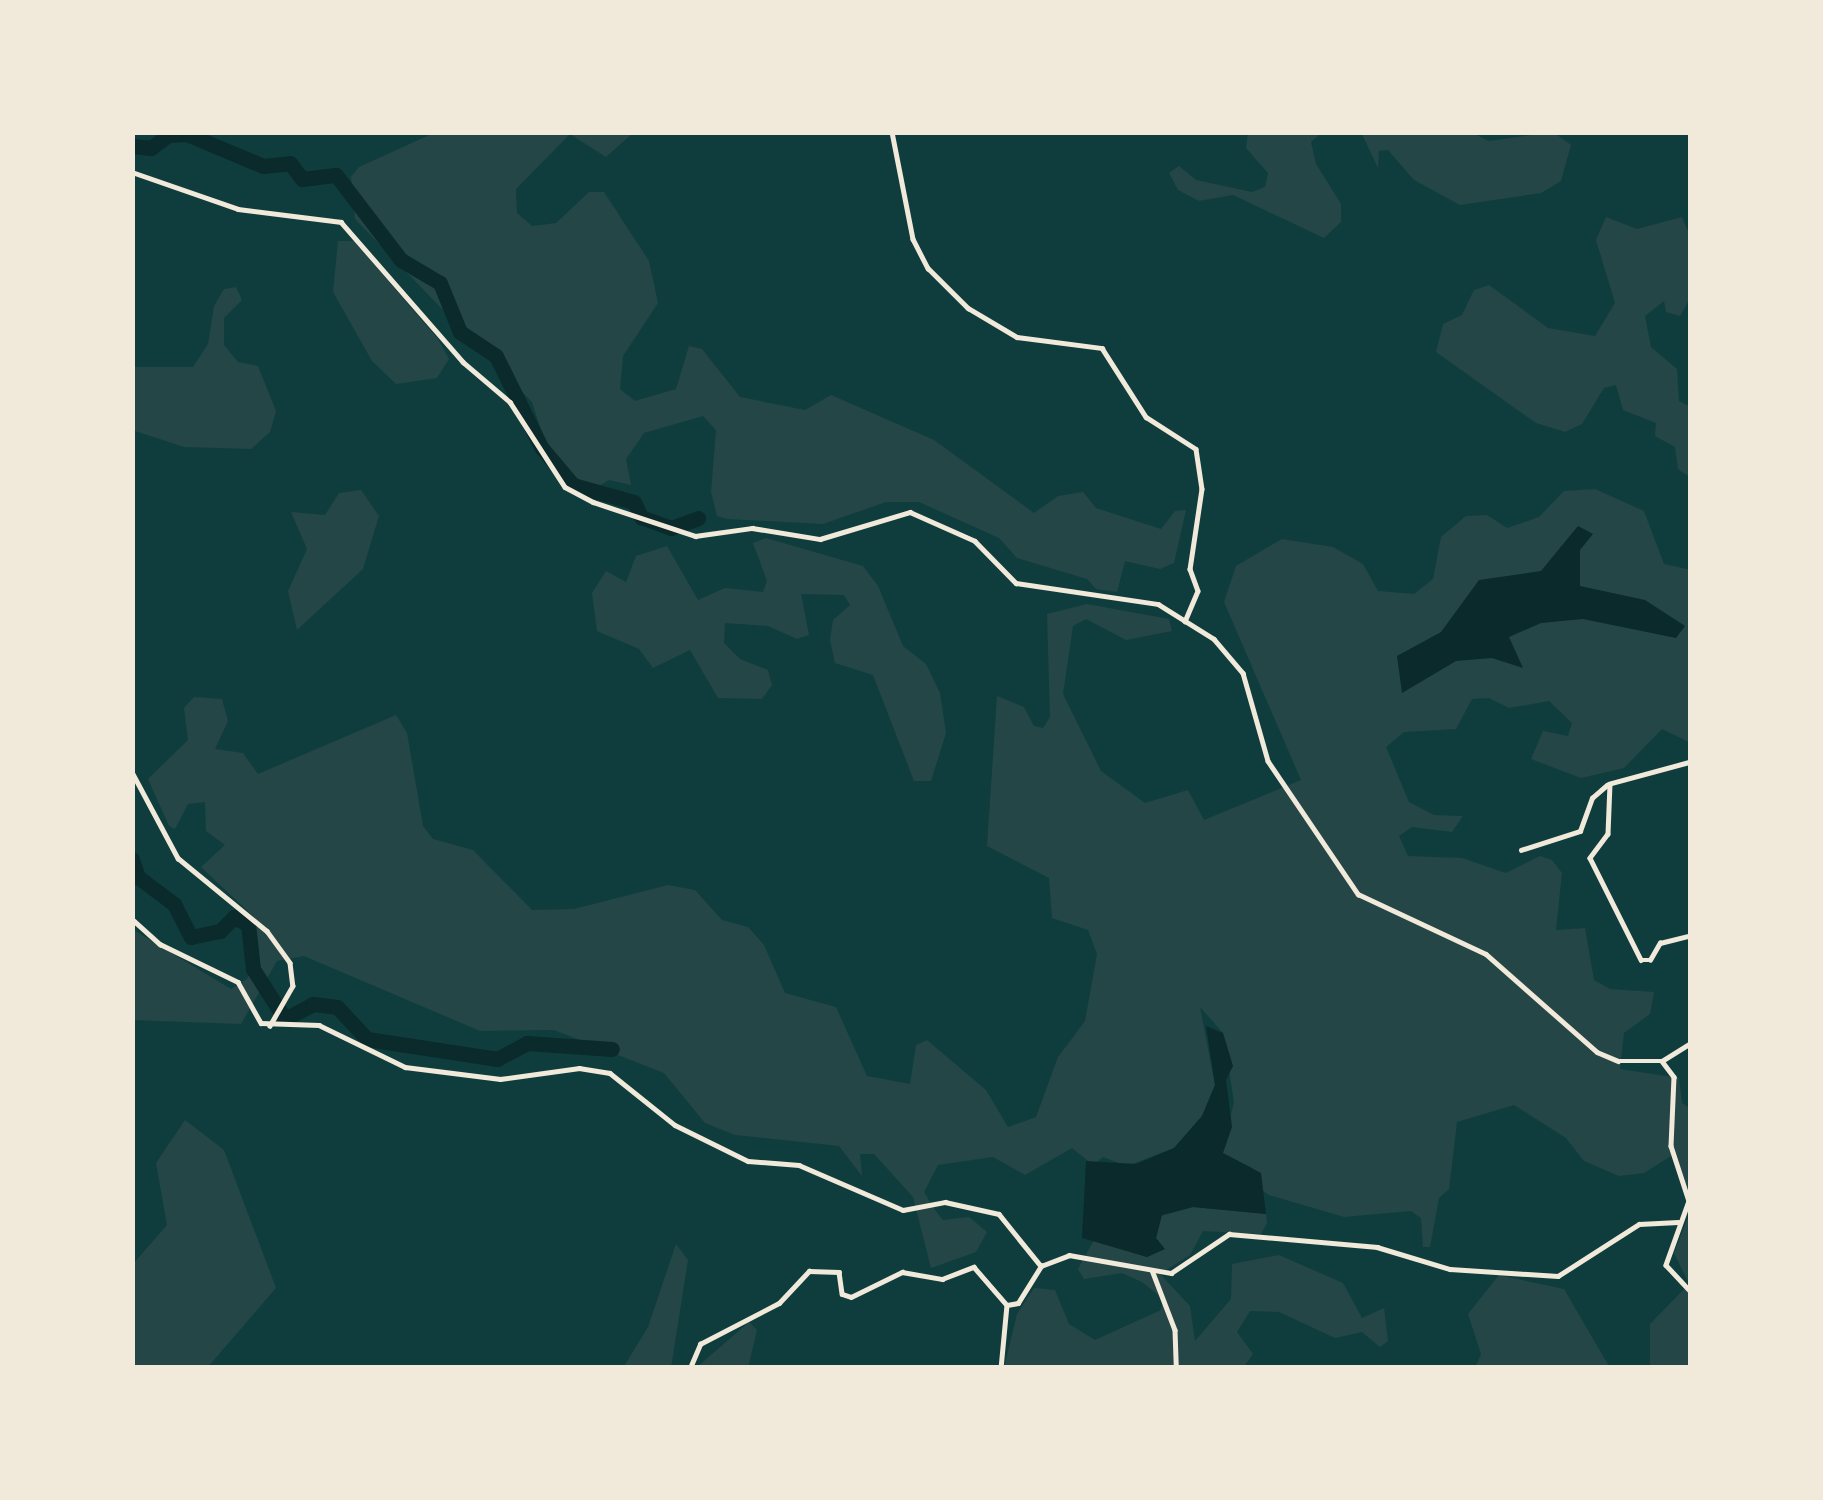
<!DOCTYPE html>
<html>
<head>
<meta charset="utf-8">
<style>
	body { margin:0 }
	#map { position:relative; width:1823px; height:1500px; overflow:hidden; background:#0f3d3e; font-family:Poppins,sans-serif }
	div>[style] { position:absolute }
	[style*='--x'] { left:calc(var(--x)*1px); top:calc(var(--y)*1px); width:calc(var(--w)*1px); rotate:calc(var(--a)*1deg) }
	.green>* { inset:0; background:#244646 }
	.water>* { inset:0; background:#0a2a2b }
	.river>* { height:15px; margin:-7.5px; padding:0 7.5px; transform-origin:7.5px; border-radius:7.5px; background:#0a2a2b }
	.minor>* { height:4.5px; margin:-2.25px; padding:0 2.25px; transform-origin:2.25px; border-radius:2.25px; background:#f1e9da }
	span { translate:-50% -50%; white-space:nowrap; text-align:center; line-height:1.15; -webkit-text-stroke:9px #f1e9da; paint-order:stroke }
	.frame { position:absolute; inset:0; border:135px solid #f1e9da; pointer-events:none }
</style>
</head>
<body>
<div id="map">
	<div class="green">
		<i style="clip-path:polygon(436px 132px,634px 132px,606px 157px,570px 134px,516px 189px,517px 213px,532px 226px,556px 223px,589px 192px,604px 192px,649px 261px,658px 303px,623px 356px,620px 389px,635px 401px,676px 389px,689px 346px,702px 349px,740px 397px,805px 410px,831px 395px,934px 440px,1034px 513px,1058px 496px,1083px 492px,1096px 508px,1161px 529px,1175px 511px,1186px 510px,1174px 563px,1160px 569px,1125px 561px,1117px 592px,1096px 589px,1087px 579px,1017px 558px,999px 538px,919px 502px,886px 502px,823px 524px,728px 519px,717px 516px,711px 492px,716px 430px,703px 416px,644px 433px,626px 459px,631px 485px,609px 480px,596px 488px,574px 477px,546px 445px,532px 402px,355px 219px,351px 177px,359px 167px)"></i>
		<i style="clip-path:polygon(1248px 132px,1322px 132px,1311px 142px,1316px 164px,1341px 204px,1341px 222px,1324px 238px,1233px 195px,1199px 201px,1178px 190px,1169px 173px,1179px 166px,1196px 180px,1252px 192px,1265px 187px,1268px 173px,1246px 148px)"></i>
		<i style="clip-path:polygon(1361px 132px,1470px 132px,1489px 141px,1553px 132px,1571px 145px,1561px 181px,1541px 193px,1460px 205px,1414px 180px,1388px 150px,1379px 151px,1378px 168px)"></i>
		<i style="clip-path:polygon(1606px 217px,1637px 229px,1682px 217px,1691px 238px,1691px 297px,1680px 316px,1666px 312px,1664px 301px,1645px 316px,1651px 347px,1677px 369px,1679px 401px,1691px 407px,1691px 478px,1678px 469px,1675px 447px,1655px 436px,1656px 423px,1623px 410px,1616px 385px,1604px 388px,1582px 424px,1565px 432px,1536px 423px,1436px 352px,1443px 324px,1462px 315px,1474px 290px,1489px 285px,1548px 328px,1595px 336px,1615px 303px,1596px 240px)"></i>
		<i style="clip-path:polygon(338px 241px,354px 241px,438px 339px,449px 359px,437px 378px,396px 384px,372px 361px,333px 292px)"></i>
		<i style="clip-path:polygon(236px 287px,242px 300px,224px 318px,224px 345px,238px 362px,258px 366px,276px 411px,270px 432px,251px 449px,184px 447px,132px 430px,132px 367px,193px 367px,208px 344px,214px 306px,224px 289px)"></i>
		<i style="clip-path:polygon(1595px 489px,1644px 511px,1664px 564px,1691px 570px,1691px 743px,1662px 729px,1624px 768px,1581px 778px,1531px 759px,1543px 731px,1568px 736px,1572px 723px,1549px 701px,1509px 708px,1489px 698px,1472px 699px,1456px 729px,1404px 732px,1386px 747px,1409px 802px,1434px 815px,1463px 816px,1452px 832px,1412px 827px,1399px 836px,1408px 856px,1462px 858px,1506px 873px,1540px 856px,1552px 860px,1562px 873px,1556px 930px,1585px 928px,1594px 980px,1610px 989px,1654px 992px,1650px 1014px,1624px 1033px,1620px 1069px,1679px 1078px,1682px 1103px,1691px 1109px,1691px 1198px,1671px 1156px,1644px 1173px,1619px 1176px,1584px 1161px,1566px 1138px,1514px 1105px,1457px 1122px,1449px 1189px,1439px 1198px,1430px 1247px,1423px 1247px,1421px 1218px,1411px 1211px,1344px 1217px,1269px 1195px,1256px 1186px,1252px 1168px,1222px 1153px,1234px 1102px,1223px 1033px,1200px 1007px,1215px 1085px,1202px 1116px,1174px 1148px,1127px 1166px,1103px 1157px,1093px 1165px,1072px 1148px,1025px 1175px,993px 1157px,938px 1165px,924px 1192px,935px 1210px,943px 1220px,969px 1217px,987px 1232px,976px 1252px,931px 1268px,913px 1197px,874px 1154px,860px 1154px,862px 1176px,839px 1146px,735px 1135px,705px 1123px,664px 1073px,554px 1030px,480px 1031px,304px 956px,277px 961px,241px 1024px,132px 1020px,132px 929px,231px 989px,247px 979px,259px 951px,253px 916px,201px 867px,225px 845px,206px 831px,205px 802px,188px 804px,175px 829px,169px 826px,148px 779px,188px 740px,184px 708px,194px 697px,222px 699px,228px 721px,215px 749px,243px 753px,258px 774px,396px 715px,407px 733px,423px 826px,433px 839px,473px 850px,532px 910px,574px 909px,668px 885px,695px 890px,722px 920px,748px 927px,764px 945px,785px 993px,836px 1007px,867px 1076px,910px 1084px,916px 1045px,927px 1040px,986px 1090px,1008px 1127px,1036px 1117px,1058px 1057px,1085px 1021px,1097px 954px,1088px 930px,1052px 918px,1049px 878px,987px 846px,997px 696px,1024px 707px,1034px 726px,1043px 728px,1050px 717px,1047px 614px,1087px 604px,1169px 619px,1172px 631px,1126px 640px,1086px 619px,1073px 626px,1063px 694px,1101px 771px,1145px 803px,1188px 790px,1204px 820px,1301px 780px,1224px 602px,1236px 566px,1282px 539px,1333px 547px,1363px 564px,1378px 591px,1414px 594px,1433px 579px,1441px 537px,1466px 516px,1487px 515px,1507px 528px,1539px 517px,1564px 491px)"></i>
		<i style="clip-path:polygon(361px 490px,379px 516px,363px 569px,297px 630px,288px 591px,307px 549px,291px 512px,325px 515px,339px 493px)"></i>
		<i style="clip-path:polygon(766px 538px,863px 566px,878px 586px,903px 646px,926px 664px,940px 693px,946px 733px,931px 781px,914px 781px,873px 675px,835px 663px,830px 640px,833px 620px,850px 605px,844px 595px,801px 594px,809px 635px,797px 639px,768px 626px,725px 623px,724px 643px,740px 659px,768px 670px,772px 685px,762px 699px,718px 698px,690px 650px,653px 668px,639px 649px,597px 631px,592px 593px,606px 571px,626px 582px,636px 556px,667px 546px,698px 600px,725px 588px,763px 592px,767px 581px,753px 543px)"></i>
		<i style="clip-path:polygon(185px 1120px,224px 1150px,276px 1288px,207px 1368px,132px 1368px,132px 1265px,167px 1225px,156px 1163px)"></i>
		<i style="clip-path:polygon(1193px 1207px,1266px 1214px,1267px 1223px,1261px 1234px,1203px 1231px,1190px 1255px,1160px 1274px,1190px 1306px,1195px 1341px,1231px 1299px,1232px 1264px,1279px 1255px,1343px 1283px,1362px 1318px,1384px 1308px,1388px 1341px,1380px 1347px,1362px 1332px,1335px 1338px,1279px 1312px,1250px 1311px,1237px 1332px,1253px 1354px,1243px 1368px,1004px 1368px,1017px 1314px,1034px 1288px,1055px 1290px,1069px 1324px,1095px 1340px,1161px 1310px,1163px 1299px,1142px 1282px,1122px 1273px,1084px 1279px,1078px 1269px,1094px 1240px,1147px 1257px,1164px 1249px,1156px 1238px,1161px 1216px)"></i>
		<i style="clip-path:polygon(1691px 1209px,1691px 1368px,1650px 1368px,1650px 1324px,1689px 1284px,1674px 1253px)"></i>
		<i style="clip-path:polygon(676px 1244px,688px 1260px,671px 1368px,623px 1368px,648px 1327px)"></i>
		<i style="clip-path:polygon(1499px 1275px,1564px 1289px,1610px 1368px,1475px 1368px,1481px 1354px,1468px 1314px)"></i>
		<i style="clip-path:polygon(749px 1322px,757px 1330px,748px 1368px,696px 1368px)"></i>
	</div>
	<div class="water">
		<i style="clip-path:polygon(1578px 526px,1593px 534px,1580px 550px,1580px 586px,1645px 600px,1685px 626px,1676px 638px,1583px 619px,1541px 623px,1509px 637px,1523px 668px,1492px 658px,1456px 661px,1402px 693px,1397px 656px,1441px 632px,1479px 580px,1541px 571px)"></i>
		<i style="clip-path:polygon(1206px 1026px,1223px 1033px,1233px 1066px,1226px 1080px,1232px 1127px,1223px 1153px,1261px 1173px,1266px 1214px,1193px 1207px,1162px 1215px,1156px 1238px,1165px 1249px,1147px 1257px,1082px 1238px,1086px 1161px,1136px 1164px,1174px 1148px,1202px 1116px,1215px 1085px)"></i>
	</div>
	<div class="river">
		<i style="--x:132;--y:146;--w:19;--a:6"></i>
		<i style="--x:151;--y:148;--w:21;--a:-37"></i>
		<i style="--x:168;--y:135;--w:19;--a:-3"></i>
		<i style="--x:187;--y:134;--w:82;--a:22.8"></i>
		<i style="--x:263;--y:166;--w:27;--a:-6"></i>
		<i style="--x:290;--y:163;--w:20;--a:53"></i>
		<i style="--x:302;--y:179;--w:34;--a:-7"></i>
		<i style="--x:336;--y:175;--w:107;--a:52.6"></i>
		<i style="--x:401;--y:260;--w:45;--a:30.5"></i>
		<i style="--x:440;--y:283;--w:53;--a:67.8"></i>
		<i style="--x:460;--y:332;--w:43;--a:33.7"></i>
		<i style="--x:496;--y:356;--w:102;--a:63.7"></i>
		<i style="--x:541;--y:447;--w:50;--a:49.9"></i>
		<i style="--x:573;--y:485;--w:63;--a:15.6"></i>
		<i style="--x:634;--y:502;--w:17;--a:65"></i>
		<i style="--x:641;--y:517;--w:32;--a:20"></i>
		<i style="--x:671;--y:528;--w:29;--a:-20"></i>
		<i style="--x:132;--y:859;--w:19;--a:72"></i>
		<i style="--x:138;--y:877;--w:45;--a:36.9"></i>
		<i style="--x:174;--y:904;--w:37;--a:63"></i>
		<i style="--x:191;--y:937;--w:30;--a:-12"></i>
		<i style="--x:220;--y:931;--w:20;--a:-45"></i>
		<i style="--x:234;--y:917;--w:16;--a:27"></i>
		<i style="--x:248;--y:924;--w:45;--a:83.7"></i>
		<i style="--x:253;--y:969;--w:59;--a:57.4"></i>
		<i style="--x:285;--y:1019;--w:32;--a:-28"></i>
		<i style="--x:313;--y:1004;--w:24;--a:7"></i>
		<i style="--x:337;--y:1007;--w:44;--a:46.8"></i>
		<i style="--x:367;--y:1039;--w:132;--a:8.7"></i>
		<i style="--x:497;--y:1059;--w:34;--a:-28"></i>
		<i style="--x:527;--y:1043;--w:85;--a:4"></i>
	</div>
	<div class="minor">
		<i style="--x:892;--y:132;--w:109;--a:78.9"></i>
		<i style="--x:913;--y:239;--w:33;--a:63"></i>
		<i style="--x:928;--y:268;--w:57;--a:45"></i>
		<i style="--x:968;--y:308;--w:57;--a:30.6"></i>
		<i style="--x:1017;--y:337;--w:86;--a:7.4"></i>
		<i style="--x:1102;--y:348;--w:82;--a:57.5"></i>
		<i style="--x:1146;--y:417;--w:59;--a:32.6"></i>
		<i style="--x:1196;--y:449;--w:40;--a:81.5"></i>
		<i style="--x:1202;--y:489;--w:81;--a:98.5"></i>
		<i style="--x:1190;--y:569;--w:23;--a:70"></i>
		<i style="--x:1198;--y:591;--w:33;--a:113"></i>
		<i style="--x:132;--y:172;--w:112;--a:19.2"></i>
		<i style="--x:238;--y:209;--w:104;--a:7.2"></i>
		<i style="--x:341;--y:222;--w:186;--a:48.9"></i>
		<i style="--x:463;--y:362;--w:62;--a:40.4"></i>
		<i style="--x:510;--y:402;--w:101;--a:57.1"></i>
		<i style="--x:565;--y:487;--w:32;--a:28"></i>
		<i style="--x:593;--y:502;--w:108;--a:18.4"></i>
		<i style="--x:695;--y:536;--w:58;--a:-8"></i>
		<i style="--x:752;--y:528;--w:69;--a:9.2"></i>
		<i style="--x:820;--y:539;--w:94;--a:-16.7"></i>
		<i style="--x:910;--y:512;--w:71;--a:24"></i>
		<i style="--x:975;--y:541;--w:59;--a:45.7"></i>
		<i style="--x:1016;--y:583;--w:144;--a:8.4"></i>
		<i style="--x:1158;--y:604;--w:66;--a:32"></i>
		<i style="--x:1214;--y:639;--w:45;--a:49.5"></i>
		<i style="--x:1243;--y:673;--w:91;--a:74.1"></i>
		<i style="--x:1268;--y:761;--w:161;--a:55.9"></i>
		<i style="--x:1358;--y:894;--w:141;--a:25.1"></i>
		<i style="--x:1486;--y:954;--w:148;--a:41.4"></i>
		<i style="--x:1597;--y:1052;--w:23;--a:23"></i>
		<i style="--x:1618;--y:1061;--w:44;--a:0"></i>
		<i style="--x:1662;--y:1061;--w:34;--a:-32"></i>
		<i style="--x:1691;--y:762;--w:84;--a:164.8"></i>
		<i style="--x:1610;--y:784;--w:50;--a:92.3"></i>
		<i style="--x:1608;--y:834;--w:30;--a:127"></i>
		<i style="--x:1590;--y:858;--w:114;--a:63.4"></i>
		<i style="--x:1641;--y:960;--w:9;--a:0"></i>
		<i style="--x:1650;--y:960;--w:20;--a:-60"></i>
		<i style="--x:1660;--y:943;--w:32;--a:-14"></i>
		<i style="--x:132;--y:772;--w:98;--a:61.9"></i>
		<i style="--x:178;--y:858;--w:115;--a:39.4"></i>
		<i style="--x:267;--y:931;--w:39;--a:54"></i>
		<i style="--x:290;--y:963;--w:23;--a:83"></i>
		<i style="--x:293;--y:986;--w:46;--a:119.9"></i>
		<i style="--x:1521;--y:850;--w:62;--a:-17.9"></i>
		<i style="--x:1580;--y:831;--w:35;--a:-70"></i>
		<i style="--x:1592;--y:798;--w:20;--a:-41"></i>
		<i style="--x:132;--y:919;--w:38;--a:42"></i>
		<i style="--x:160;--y:944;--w:87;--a:26"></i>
		<i style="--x:238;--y:982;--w:47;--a:60.7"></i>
		<i style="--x:261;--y:1023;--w:58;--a:2"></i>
		<i style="--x:319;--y:1025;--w:96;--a:26"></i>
		<i style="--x:405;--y:1067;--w:96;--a:7.2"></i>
		<i style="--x:500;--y:1079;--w:80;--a:-7.9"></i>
		<i style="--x:579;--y:1068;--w:31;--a:9"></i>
		<i style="--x:610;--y:1073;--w:83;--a:38.7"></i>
		<i style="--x:675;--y:1125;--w:81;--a:26.3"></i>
		<i style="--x:748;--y:1161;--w:51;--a:4.5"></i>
		<i style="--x:799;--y:1165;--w:113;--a:23.4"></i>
		<i style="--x:903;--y:1210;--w:43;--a:-10.8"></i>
		<i style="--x:945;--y:1202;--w:55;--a:12.5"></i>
		<i style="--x:999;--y:1214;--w:67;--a:51.1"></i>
		<i style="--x:1662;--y:1061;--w:20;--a:53"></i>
		<i style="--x:1674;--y:1077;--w:69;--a:92.5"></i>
		<i style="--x:1671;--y:1146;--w:58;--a:71.9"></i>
		<i style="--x:1689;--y:1201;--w:68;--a:109.8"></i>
		<i style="--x:1666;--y:1265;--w:37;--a:47"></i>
		<i style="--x:1152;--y:1270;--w:64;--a:69"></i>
		<i style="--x:1175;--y:1330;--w:38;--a:88"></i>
		<i style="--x:1007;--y:1305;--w:11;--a:-10"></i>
		<i style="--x:1018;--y:1303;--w:44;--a:-58.1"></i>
		<i style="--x:1041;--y:1266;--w:30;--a:-21"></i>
		<i style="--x:1069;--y:1255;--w:104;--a:10"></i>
		<i style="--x:1171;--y:1273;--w:70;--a:-33.9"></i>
		<i style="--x:1229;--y:1234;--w:149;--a:5"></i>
		<i style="--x:1377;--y:1247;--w:76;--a:16.8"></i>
		<i style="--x:1450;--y:1269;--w:108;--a:3.7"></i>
		<i style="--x:1558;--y:1276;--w:96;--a:-32.7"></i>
		<i style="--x:1639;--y:1224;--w:39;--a:-3"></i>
		<i style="--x:690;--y:1368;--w:26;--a:-67"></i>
		<i style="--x:700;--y:1344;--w:89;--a:-27.4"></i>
		<i style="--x:779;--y:1303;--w:44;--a:-46.8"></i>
		<i style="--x:809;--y:1271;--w:30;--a:2"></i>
		<i style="--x:839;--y:1272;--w:22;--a:82"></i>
		<i style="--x:842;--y:1294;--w:9;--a:18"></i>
		<i style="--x:851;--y:1297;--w:57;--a:-26.1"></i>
		<i style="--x:902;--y:1272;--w:41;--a:9.9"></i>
		<i style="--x:942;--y:1279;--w:34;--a:-21"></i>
		<i style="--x:974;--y:1267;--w:50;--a:49"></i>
		<i style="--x:1007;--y:1305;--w:63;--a:95.4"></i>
	</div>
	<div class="frame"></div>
</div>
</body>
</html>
